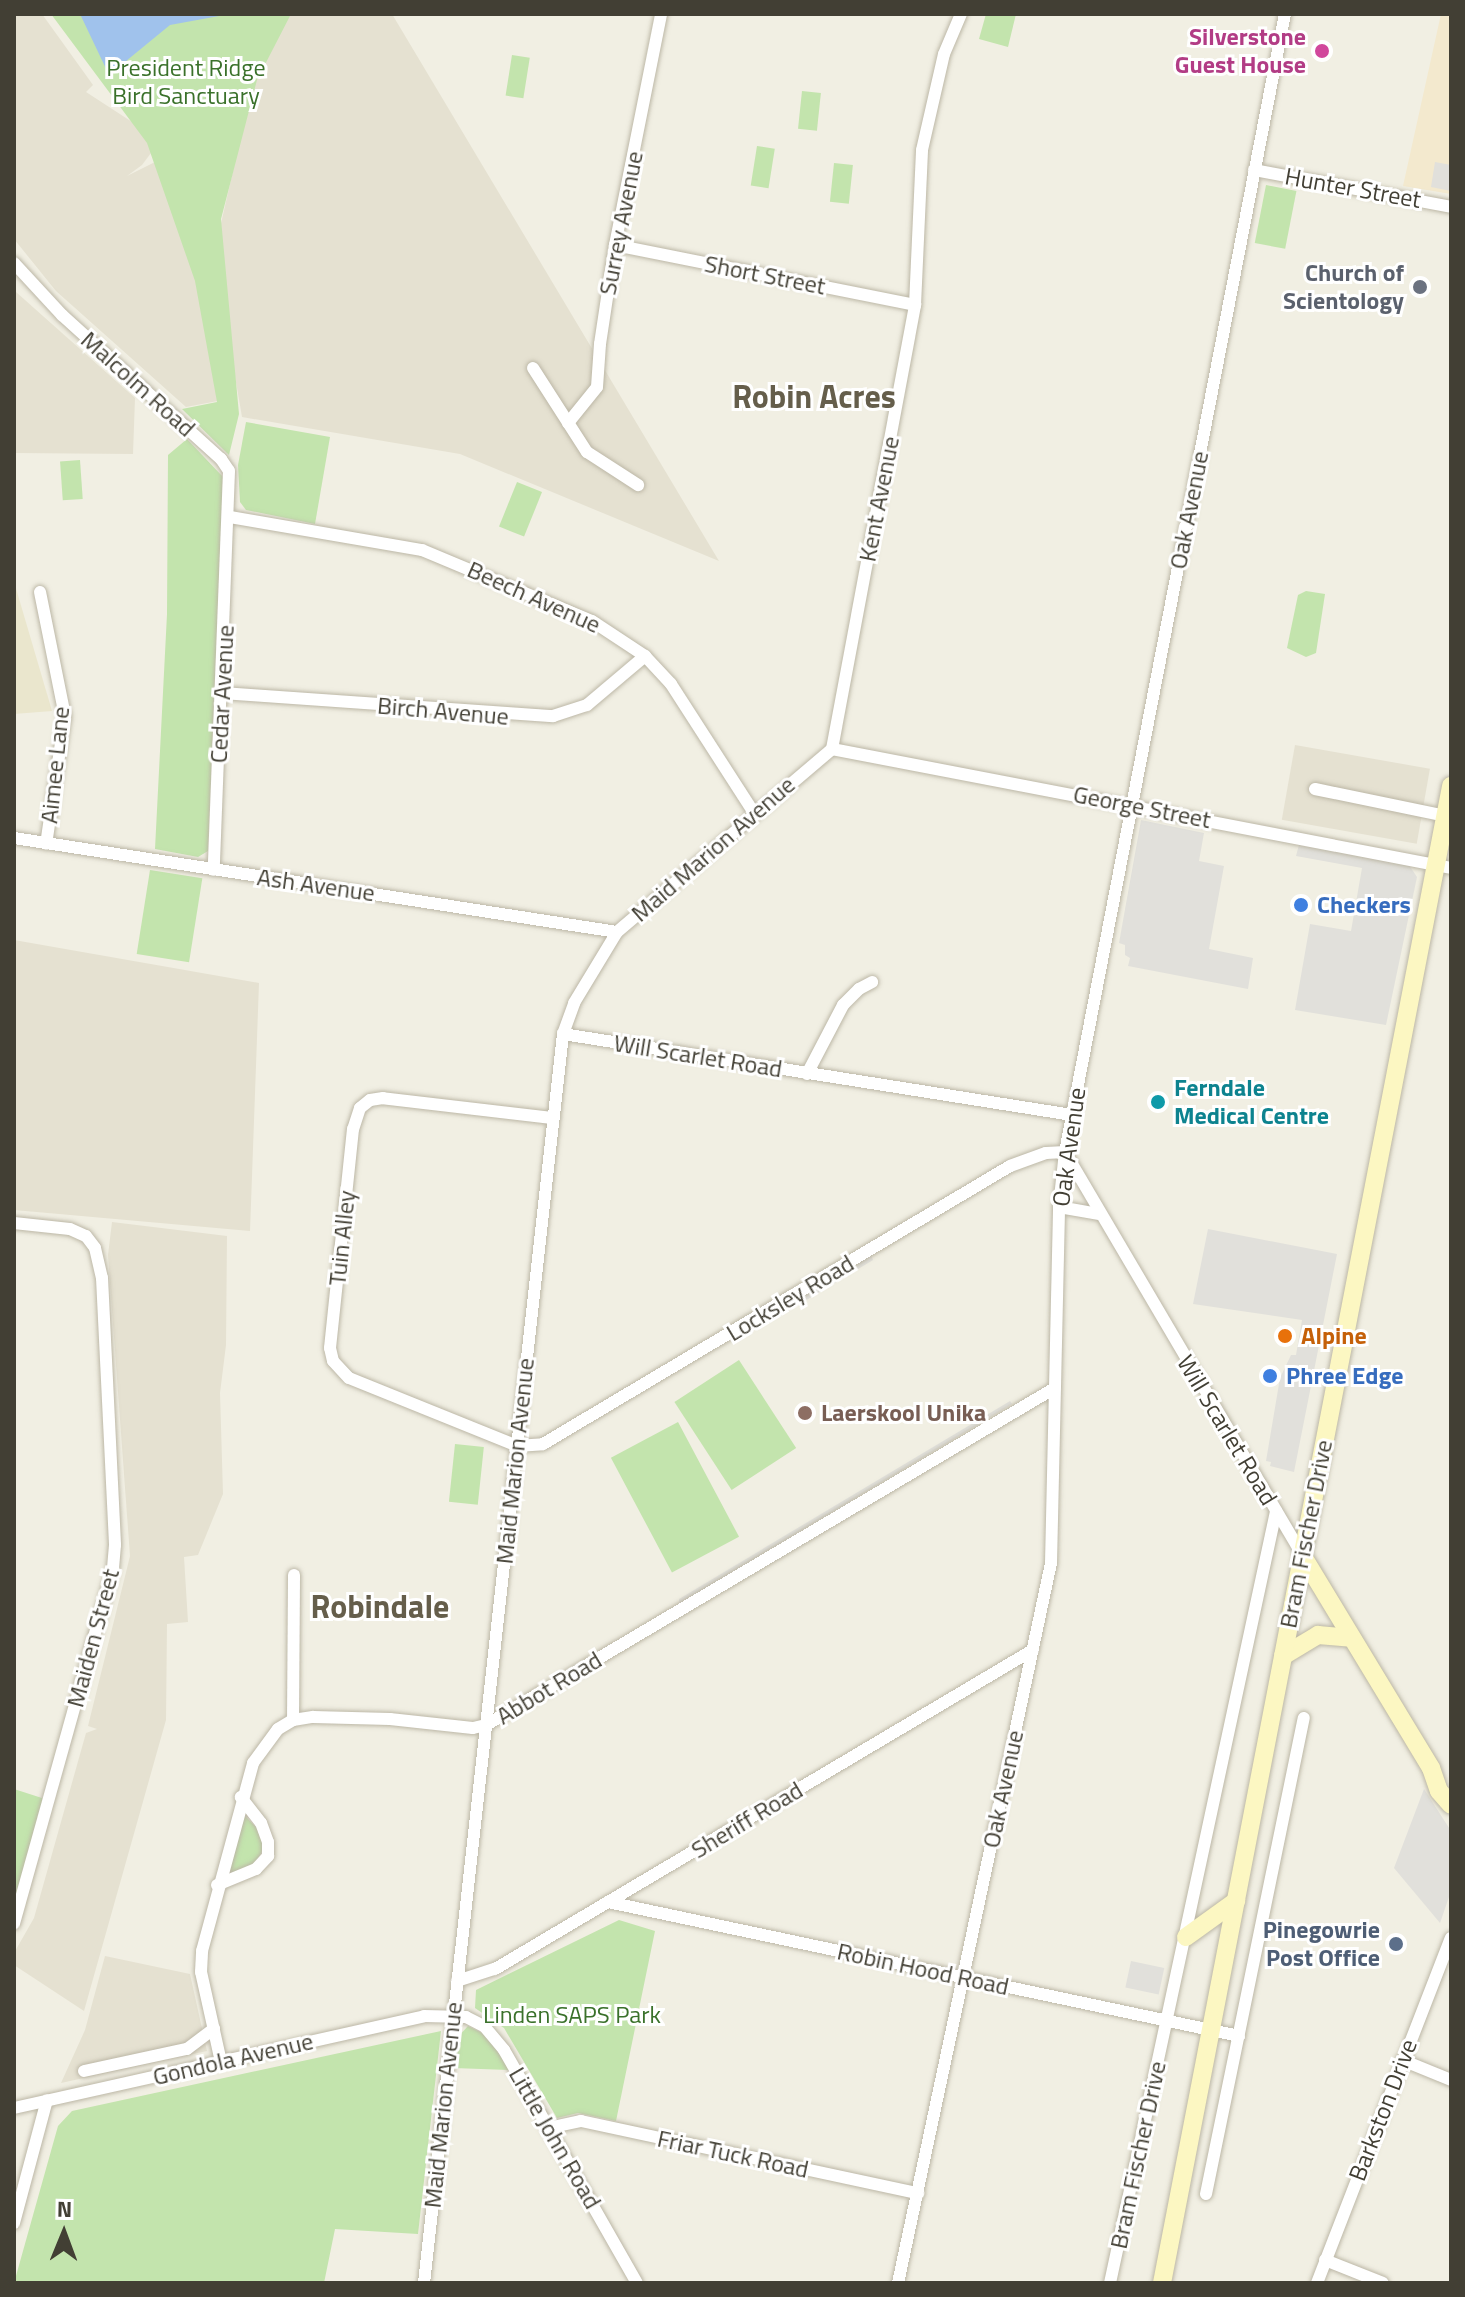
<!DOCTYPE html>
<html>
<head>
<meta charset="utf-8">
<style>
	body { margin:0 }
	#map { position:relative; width:1465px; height:2297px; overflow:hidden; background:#f1efe3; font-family:"Titillium Web",sans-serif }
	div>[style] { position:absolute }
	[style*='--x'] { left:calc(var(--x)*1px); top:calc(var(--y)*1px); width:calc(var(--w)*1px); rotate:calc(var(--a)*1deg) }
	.residential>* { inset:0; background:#e5e1d1; transform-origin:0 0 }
	.commercial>* { inset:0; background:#f3e9ce }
	.education>* { inset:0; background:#eae6cd }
	.green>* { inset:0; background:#c3e4ad; transform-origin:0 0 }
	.parking>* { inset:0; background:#e1e0db; transform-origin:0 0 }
	.water>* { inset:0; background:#a0c2ec }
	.roads { filter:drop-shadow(0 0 2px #bcb7a6) drop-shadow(0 0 2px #bcb7a6) }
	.street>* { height:12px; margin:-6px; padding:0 6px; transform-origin:6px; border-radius:6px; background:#fff }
	.secondary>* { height:18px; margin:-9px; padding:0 9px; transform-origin:9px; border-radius:9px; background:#fcf7c2 }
	.dots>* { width:22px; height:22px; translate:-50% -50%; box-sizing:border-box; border:4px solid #fff; border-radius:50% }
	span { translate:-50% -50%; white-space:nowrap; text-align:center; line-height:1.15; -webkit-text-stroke:6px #fff; paint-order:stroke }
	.hotel-label { font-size:24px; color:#b23c85; font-weight:700 }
	.right { translate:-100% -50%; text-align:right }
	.park-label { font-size:24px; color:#3a712a }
	.street-label { font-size:24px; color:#423f34 }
	.worship-label { font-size:24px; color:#5b616d; font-weight:700 }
	.shop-label { font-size:24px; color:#366cbe; font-weight:700 }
	.left { translate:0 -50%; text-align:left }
	.culture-label { font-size:24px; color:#0d838f; font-weight:700 }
	.food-label { font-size:24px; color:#c56008; font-weight:700 }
	.education-label { font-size:24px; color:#785e54; font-weight:700 }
	.service-label { font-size:24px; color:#4e5e75; font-weight:700 }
	.district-label { font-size:32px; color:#655e4b; font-weight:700 }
	.frame { position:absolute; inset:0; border:16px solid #423f34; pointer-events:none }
	.north { position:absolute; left:24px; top:2193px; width:80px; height:80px; -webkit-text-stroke:6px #fff; paint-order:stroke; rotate:1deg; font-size:22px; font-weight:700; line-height:32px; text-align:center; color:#423f34 }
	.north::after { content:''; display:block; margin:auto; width:28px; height:36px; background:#423f34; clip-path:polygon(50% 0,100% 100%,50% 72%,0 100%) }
</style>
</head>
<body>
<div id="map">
	<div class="residential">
		<i style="clip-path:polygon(14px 14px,42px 14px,93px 85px,86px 92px,146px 131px,154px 149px,142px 165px,127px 176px,163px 158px,201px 283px,223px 400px,186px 407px,56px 291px,14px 239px)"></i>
		<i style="clip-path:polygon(288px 14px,392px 14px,719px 561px,460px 454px,242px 417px,214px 254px,254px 79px)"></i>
		<i style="clip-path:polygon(16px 292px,135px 398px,133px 454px,14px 453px)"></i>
		<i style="left:1295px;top:745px;width:137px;height:76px;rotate:10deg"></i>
		<i style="clip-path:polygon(14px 940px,259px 983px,250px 1231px,14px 1210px)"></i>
		<i style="clip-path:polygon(112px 1222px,227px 1236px,226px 1345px,220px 1393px,223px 1494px,198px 1555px,184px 1557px,188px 1622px,167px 1624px,166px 1720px,84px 2011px,14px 1965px,14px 1953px,34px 1918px,86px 1733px,97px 1729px,88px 1726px,130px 1556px,108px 1255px)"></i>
		<i style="clip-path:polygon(105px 1956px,190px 1974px,207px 2051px,61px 2083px,85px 2030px)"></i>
	</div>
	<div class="commercial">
		<i style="clip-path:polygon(1441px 14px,1451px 14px,1451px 194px,1403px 186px)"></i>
	</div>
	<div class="education">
		<i style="clip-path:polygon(14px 583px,15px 585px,52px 711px,14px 714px)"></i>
	</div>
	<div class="green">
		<i style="clip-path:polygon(51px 14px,291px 14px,257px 80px,221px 219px,239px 414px,229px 455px,182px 409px,217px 402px,195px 281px,147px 143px)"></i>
		<i style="clip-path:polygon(986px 14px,1016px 14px,1008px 47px,979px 39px)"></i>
		<i style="left:512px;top:55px;width:18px;height:41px;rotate:9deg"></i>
		<i style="left:802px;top:91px;width:19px;height:38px;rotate:6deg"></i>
		<i style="left:757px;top:146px;width:18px;height:40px;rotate:9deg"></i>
		<i style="left:834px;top:163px;width:19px;height:39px;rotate:6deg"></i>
		<i style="left:1266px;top:185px;width:31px;height:59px;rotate:11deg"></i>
		<i style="clip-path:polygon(246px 422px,330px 437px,315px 524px,246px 510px,240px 502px,238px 465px)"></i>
		<i style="clip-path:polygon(187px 439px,223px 477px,208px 851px,198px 857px,155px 849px,167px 614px,168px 455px)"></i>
		<i style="left:80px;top:460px;width:39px;height:20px;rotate:86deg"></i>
		<i style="left:517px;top:482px;width:27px;height:48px;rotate:22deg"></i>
		<i style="clip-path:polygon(1306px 591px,1325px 594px,1316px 653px,1306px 657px,1287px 648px,1298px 595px)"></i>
		<i style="left:150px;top:870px;width:53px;height:85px;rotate:9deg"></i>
		<i style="left:739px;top:1360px;width:105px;height:77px;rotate:57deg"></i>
		<i style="left:678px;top:1422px;width:130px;height:76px;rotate:62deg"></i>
		<i style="left:455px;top:1444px;width:29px;height:58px;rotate:6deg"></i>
		<i style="clip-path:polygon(14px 1789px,45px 1799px,14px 1911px)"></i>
		<i style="clip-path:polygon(244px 1815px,256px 1827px,265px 1845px,256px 1863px,225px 1877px)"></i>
		<i style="clip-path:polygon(619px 1920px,655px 1931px,616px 2121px,578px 2113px,557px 2118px,504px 2028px,475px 2008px,476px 1990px)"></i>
		<i style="clip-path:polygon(468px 2026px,488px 2036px,509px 2070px,453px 2068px,456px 2039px)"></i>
		<i style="clip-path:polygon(441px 2031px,418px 2234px,335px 2229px,324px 2283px,14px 2283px,58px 2126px,72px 2111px)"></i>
	</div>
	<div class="parking">
		<i style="clip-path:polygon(1435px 162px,1451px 165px,1451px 191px,1431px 187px)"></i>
		<i style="clip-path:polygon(1141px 820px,1204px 833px,1199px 861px,1224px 866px,1209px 949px,1253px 958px,1248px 989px,1128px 966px,1130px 958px,1125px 955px,1125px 945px,1119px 943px)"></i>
		<i style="clip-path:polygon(1300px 841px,1407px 862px,1417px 877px,1386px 1025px,1295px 1010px,1310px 924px,1351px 931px,1362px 868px,1296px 856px)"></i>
		<i style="clip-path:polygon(1208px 1229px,1337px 1254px,1294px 1472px,1270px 1466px,1271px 1462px,1266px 1461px,1280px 1378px,1291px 1355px,1296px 1355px,1302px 1320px,1193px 1304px)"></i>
		<i style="clip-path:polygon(871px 1255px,873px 1260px,768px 1323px,766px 1319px)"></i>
		<i style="clip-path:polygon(1010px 1401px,1012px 1404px,679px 1604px,679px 1599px)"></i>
		<i style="clip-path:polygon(1424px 1789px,1451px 1831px,1451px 1891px,1440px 1923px,1394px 1868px)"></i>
		<i style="left:1131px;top:1961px;width:34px;height:27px;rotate:12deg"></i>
	</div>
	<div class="water">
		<i style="clip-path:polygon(80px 14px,230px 14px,170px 25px,109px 75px)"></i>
	</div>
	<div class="roads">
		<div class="street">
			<i style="--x:1254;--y:170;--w:200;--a:10.6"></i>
			<i style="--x:615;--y:245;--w:306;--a:11.3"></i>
			<i style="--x:14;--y:263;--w:71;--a:47.3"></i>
			<i style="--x:62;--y:315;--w:215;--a:42.2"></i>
			<i style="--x:221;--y:459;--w:14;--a:56"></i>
			<i style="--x:229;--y:471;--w:399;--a:92.2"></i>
			<i style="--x:533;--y:368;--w:100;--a:57.3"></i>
			<i style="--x:587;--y:452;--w:61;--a:32.9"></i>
			<i style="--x:568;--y:423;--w:46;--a:-51.1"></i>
			<i style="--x:597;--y:387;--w:43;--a:-86"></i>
			<i style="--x:600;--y:344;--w:100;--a:-81.4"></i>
			<i style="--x:615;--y:245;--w:236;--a:-78.7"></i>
			<i style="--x:230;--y:517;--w:195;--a:9.8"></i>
			<i style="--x:422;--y:550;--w:184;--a:22.7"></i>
			<i style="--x:592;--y:621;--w:64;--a:33.4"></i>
			<i style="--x:645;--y:656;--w:38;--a:47"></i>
			<i style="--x:671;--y:684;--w:153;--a:57.2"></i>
			<i style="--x:40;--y:592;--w:126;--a:78.6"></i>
			<i style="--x:65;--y:716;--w:129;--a:98.4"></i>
			<i style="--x:222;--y:693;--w:332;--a:4"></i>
			<i style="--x:553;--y:716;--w:36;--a:-18"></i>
			<i style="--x:587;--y:705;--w:76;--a:-40.2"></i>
			<i style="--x:832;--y:749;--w:452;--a:-79.4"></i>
			<i style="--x:915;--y:305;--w:155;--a:-87.4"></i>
			<i style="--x:922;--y:150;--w:98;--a:-77.1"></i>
			<i style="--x:944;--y:54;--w:43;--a:-67"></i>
			<i style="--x:832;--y:749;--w:630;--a:10.88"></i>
			<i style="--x:1315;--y:789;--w:133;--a:11.7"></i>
			<i style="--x:14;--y:838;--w:610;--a:8.86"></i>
			<i style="--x:563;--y:1034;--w:515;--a:9.04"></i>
			<i style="--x:807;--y:1074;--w:78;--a:-62.4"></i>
			<i style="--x:843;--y:1005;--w:23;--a:-45"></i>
			<i style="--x:859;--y:989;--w:15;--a:-28"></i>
			<i style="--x:552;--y:1118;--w:170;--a:-173.3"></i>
			<i style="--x:383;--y:1098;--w:13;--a:171"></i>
			<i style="--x:370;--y:1100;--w:13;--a:141"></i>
			<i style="--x:360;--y:1108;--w:22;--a:108"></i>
			<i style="--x:353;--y:1129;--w:220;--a:96"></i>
			<i style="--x:330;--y:1348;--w:13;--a:77"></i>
			<i style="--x:333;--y:1361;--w:23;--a:47"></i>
			<i style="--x:349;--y:1378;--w:181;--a:22"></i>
			<i style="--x:517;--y:1446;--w:26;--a:-4"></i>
			<i style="--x:543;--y:1444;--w:543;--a:-30.76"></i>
			<i style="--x:1010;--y:1166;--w:38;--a:-20"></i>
			<i style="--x:1046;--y:1153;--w:19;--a:-3"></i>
			<i style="--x:1065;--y:1152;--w:468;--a:59.5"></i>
			<i style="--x:1059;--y:1207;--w:41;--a:9.9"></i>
			<i style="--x:14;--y:1223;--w:56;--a:6.1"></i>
			<i style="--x:70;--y:1229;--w:17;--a:24"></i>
			<i style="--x:86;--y:1236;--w:15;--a:53"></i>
			<i style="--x:95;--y:1248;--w:31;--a:77"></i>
			<i style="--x:102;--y:1278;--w:267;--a:87.2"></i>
			<i style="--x:115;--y:1545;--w:24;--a:95"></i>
			<i style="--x:113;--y:1569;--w:368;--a:105.6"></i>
			<i style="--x:293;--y:1720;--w:145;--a:-89.6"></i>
			<i style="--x:217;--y:1885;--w:42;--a:-22.3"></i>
			<i style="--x:256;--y:1869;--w:18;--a:-47"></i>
			<i style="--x:268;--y:1856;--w:14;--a:-90"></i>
			<i style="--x:268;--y:1842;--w:20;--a:-110"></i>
			<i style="--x:261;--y:1823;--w:33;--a:-128"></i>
			<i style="--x:608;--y:1902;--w:645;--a:11.99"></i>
			<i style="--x:457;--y:1981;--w:40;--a:-18"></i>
			<i style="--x:495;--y:1969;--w:625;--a:-30.67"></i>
			<i style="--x:1402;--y:2060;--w:53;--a:22.2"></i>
			<i style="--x:221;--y:2062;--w:92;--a:-102.5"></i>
			<i style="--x:201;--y:1972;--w:21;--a:-87"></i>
			<i style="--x:202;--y:1951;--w:195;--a:-74.8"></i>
			<i style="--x:253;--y:1763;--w:42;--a:-53.7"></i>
			<i style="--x:278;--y:1729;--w:17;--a:-31"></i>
			<i style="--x:293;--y:1720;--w:20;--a:-9"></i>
			<i style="--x:313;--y:1717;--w:77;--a:1.5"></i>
			<i style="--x:390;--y:1719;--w:83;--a:6.2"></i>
			<i style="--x:473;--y:1728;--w:13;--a:-13"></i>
			<i style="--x:486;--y:1725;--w:661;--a:-30.64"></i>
			<i style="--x:84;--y:2071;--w:105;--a:-12.1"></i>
			<i style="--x:187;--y:2049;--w:34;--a:-37"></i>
			<i style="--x:14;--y:2108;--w:420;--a:-12.6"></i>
			<i style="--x:424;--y:2016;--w:42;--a:1.4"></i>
			<i style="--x:466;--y:2017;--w:20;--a:27"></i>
			<i style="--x:484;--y:2026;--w:31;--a:50"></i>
			<i style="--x:504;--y:2050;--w:268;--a:60.3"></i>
			<i style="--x:548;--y:2128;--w:34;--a:-12"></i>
			<i style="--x:581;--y:2121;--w:345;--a:12.1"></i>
			<i style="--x:1206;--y:2194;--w:486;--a:-78.4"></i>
			<i style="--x:14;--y:2223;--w:127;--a:-75"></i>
			<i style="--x:1325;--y:2260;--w:62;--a:21.6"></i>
			<i style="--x:424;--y:2283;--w:1257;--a:-83.65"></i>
			<i style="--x:563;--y:1034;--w:33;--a:-70"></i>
			<i style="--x:574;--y:1003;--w:83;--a:-58.8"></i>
			<i style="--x:617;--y:932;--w:282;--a:-40.4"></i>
			<i style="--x:898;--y:2283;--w:736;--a:-78"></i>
			<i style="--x:1051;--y:1563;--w:356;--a:-88.7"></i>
			<i style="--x:1059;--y:1207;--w:55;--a:-83.8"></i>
			<i style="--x:1065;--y:1152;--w:1159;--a:-79.06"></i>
			<i style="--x:1110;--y:2283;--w:790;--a:-77.86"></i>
			<i style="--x:1317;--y:2283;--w:370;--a:-68.8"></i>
		</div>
		<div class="secondary">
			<i style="--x:1302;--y:1555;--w:249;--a:58.8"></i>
			<i style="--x:1431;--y:1768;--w:24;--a:71"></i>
			<i style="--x:1439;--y:1791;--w:18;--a:49"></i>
			<i style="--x:1283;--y:1656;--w:41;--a:-31"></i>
			<i style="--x:1318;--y:1635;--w:33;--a:5"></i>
			<i style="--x:1186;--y:1937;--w:62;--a:-35.8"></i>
			<i style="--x:1162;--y:2283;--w:1525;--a:-79.07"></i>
		</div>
	</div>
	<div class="dots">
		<i style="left:1322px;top:51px;background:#d1479c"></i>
		<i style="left:1420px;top:287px;background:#6b7280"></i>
		<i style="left:1301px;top:905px;background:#3f7fe0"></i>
		<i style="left:1158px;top:1102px;background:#0f9aa8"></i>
		<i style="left:1285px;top:1336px;background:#e8710a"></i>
		<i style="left:1270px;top:1376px;background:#3f7fe0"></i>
		<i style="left:805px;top:1413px;background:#8d6e63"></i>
		<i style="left:1396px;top:1944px;background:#5c6f8a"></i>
	</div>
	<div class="hotel-label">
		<span class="right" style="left:1306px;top:51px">Silverstone<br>Guest House</span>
	</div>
	<div class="park-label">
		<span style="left:186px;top:82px">President Ridge<br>Bird Sanctuary</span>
		<span style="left:572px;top:2015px">Linden SAPS Park</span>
	</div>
	<div class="street-label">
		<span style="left:1353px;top:188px;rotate:10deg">Hunter Street</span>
		<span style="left:621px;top:223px;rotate:-79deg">Surrey Avenue</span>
		<span style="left:765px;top:275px;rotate:11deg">Short Street</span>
		<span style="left:138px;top:384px;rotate:42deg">Malcolm Road</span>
		<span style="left:879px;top:499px;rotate:-79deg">Kent Avenue</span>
		<span style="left:1189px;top:510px;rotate:-79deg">Oak Avenue</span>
		<span style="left:534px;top:597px;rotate:24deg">Beech Avenue</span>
		<span style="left:222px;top:694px;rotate:-87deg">Cedar Avenue</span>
		<span style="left:443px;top:711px;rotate:5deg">Birch Avenue</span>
		<span style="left:55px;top:765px;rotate:-84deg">Aimee Lane</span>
		<span style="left:1142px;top:807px;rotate:11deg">George Street</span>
		<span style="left:713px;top:849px;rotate:-41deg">Maid Marion Avenue</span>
		<span style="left:316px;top:885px;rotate:8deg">Ash Avenue</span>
		<span style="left:698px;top:1056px;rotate:9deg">Will Scarlet Road</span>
		<span style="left:1069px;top:1147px;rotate:-82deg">Oak Avenue</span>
		<span style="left:342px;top:1238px;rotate:-84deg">Tuin Alley</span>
		<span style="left:790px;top:1298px;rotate:-31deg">Locksley Road</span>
		<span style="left:1227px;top:1430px;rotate:59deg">Will Scarlet Road</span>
		<span style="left:515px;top:1461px;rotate:-84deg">Maid Marion Avenue</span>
		<span style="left:1306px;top:1534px;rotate:-79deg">Bram Fischer Drive</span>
		<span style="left:93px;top:1638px;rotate:-75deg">Maiden Street</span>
		<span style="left:549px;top:1688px;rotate:-31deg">Abbot Road</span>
		<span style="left:1003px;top:1789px;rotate:-78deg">Oak Avenue</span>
		<span style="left:747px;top:1820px;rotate:-31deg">Sheriff Road</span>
		<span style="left:923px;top:1969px;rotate:12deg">Robin Hood Road</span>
		<span style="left:233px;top:2059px;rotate:-13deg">Gondola Avenue</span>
		<span style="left:443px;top:2105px;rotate:-84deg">Maid Marion Avenue</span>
		<span style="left:1383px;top:2110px;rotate:-69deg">Barkston Drive</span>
		<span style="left:555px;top:2138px;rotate:60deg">Little John Road</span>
		<span style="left:733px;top:2154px;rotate:12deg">Friar Tuck Road</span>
		<span style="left:1138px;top:2155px;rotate:-78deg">Bram Fischer Drive</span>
	</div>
	<div class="worship-label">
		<span class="right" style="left:1404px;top:287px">Church of<br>Scientology</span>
	</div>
	<div class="shop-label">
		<span class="left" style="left:1317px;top:905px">Checkers</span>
		<span class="left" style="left:1286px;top:1376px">Phree Edge</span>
	</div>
	<div class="culture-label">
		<span class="left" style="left:1174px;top:1102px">Ferndale<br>Medical Centre</span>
	</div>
	<div class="food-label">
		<span class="left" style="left:1301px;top:1336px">Alpine</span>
	</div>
	<div class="education-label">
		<span class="left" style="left:821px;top:1413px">Laerskool Unika</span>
	</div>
	<div class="service-label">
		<span class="right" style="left:1380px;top:1944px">Pinegowrie<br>Post Office</span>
	</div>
	<div class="district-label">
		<span style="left:814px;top:396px">Robin Acres</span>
		<span style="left:380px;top:1606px">Robindale</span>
	</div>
	<div class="frame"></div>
	<div class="north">N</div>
</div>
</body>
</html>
